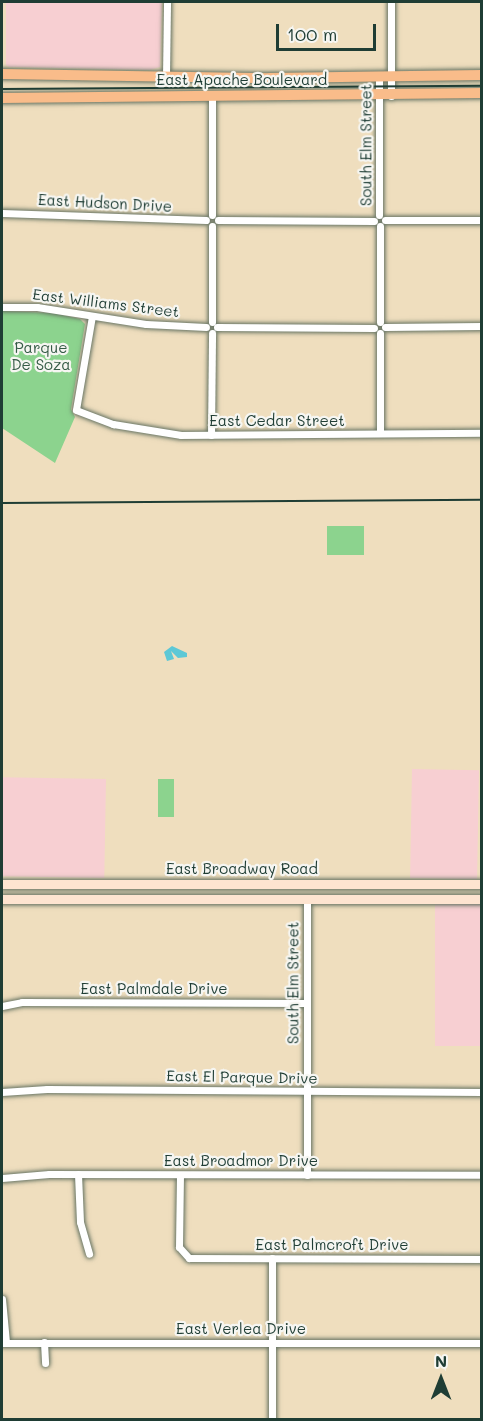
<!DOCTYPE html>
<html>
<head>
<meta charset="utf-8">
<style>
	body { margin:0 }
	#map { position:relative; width:483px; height:1421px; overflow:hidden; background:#efdebe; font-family:Mali,sans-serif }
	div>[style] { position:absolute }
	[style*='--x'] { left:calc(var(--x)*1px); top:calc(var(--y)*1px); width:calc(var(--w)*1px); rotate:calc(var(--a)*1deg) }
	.built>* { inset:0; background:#f7cfd2; transform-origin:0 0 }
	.green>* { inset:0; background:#8cd38e; transform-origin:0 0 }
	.water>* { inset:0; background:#5dc8d6 }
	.roads { filter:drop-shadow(0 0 2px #687564) drop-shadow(0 0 2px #687564) }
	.minor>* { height:7px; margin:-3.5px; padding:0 3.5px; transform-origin:3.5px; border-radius:3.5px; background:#fff }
	.secondary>* { height:9px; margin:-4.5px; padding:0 4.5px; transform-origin:4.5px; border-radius:4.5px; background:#fde4d0 }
	.primary>* { height:10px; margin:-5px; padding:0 5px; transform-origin:5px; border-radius:5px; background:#f9bc8a }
	.tram>* { height:1.5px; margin:-0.75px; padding:0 0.75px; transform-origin:0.75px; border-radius:0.75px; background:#1f3d34 }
	.rail>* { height:2px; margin:-1px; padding:0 1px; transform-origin:1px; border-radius:1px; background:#1f3d34 }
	span { translate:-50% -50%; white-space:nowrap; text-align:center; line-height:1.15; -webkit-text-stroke:4.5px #f6f6f2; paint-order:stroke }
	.street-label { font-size:15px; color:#1f3d34 }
	.park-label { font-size:15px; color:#355b46 }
	.frame { position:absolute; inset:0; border:3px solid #1f3d34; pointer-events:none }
	.north { position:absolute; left:411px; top:1349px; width:60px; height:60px; -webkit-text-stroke:4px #f6f6f2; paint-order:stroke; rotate:0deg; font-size:16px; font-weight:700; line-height:24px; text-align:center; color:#1f3d34 }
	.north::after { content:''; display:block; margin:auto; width:21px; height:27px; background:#1f3d34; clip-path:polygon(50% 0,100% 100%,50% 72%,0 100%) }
	.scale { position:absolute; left:276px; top:24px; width:100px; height:27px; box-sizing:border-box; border:3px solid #1f3d34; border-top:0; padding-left:8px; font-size:18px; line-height:21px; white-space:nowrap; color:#1f3d34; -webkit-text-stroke:4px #f6f6f2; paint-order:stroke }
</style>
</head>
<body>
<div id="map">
	<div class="built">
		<i style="clip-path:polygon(6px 2px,162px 2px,160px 67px,150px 70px,9px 67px,6px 65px)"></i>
		<i style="left:412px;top:769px;width:67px;height:109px;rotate:1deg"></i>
		<i style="left:106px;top:779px;width:99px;height:104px;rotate:91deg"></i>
		<i style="left:435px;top:904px;width:46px;height:142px"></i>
	</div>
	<div class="green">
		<i style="clip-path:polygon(2px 311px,53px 313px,80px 319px,85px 324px,71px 409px,75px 417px,55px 463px,2px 428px)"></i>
		<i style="left:327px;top:526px;width:37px;height:29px"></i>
		<i style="left:158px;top:779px;width:16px;height:38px"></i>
	</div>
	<div class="water">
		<i style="clip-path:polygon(172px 646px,187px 653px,187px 657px,178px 658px,171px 651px,174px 659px,167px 661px,164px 652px)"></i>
	</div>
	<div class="roads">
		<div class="minor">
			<i style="--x:391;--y:2;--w:94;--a:90"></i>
			<i style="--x:379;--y:75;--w:140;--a:90"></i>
			<i style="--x:166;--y:77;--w:75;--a:-89.2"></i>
			<i style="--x:212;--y:95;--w:120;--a:90"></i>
			<i style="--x:2;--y:213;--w:204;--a:2"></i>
			<i style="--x:218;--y:220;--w:156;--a:0.4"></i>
			<i style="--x:385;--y:220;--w:97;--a:0"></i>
			<i style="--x:380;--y:226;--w:96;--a:90"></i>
			<i style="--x:2;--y:307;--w:35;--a:0"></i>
			<i style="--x:37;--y:307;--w:110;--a:8.9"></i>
			<i style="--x:146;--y:324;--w:60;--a:2.9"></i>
			<i style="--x:92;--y:316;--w:95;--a:99.7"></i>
			<i style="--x:76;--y:410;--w:40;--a:21"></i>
			<i style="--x:113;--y:424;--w:69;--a:9.2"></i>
			<i style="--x:181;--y:435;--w:301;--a:-0.4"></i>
			<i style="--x:212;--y:322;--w:96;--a:-90"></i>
			<i style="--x:217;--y:327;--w:157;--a:0.4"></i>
			<i style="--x:385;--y:327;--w:97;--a:-0.6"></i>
			<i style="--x:380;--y:333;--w:100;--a:90"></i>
			<i style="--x:211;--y:435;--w:102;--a:-89.4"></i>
			<i style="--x:2;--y:1006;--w:20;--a:-11"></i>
			<i style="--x:22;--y:1002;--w:285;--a:0.2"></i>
			<i style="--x:2;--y:1092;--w:45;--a:-3.8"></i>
			<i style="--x:47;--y:1089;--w:435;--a:0.4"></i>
			<i style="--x:78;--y:1174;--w:48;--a:87.6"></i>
			<i style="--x:80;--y:1222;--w:33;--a:74"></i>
			<i style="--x:180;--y:1175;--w:72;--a:90.8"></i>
			<i style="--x:179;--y:1247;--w:15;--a:48"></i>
			<i style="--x:189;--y:1258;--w:293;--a:0.2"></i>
			<i style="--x:307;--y:1175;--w:276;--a:-90"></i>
			<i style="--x:2;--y:1178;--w:47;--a:-4.9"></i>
			<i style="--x:49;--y:1174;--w:433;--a:0.1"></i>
			<i style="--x:272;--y:1258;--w:162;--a:90"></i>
			<i style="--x:2;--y:1299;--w:43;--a:84.7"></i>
			<i style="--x:44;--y:1342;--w:21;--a:87"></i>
			<i style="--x:2;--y:1343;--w:480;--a:0"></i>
		</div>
		<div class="secondary">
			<i style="--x:2;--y:884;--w:480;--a:0"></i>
			<i style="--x:2;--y:899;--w:480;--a:0"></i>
		</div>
		<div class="primary">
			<i style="--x:2;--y:74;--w:268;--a:0.9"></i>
			<i style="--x:270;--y:78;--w:212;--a:-0.8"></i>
			<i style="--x:2;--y:98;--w:480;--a:-0.6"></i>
		</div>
	</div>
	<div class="tram">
		<i style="--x:2;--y:89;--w:480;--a:-0.4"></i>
	</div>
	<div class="rail">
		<i style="--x:2;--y:503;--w:480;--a:-0.4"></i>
	</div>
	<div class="street-label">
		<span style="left:242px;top:80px">East Apache Boulevard</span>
		<span style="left:366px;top:145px;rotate:-90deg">South Elm Street</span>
		<span style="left:105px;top:203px;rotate:3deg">East Hudson Drive</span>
		<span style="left:106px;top:303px;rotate:7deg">East Williams Street</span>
		<span style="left:277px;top:421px">East Cedar Street</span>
		<span style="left:242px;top:869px">East Broadway Road</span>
		<span style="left:293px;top:983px;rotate:-90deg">South Elm Street</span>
		<span style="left:154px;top:989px">East Palmdale Drive</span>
		<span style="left:242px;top:1077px;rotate:1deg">East El Parque Drive</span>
		<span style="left:241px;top:1161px">East Broadmor Drive</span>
		<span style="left:332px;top:1245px">East Palmcroft Drive</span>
		<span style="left:241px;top:1329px">East Verlea Drive</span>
	</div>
	<div class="park-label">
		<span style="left:41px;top:356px">Parque<br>De Soza</span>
	</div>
	<div class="frame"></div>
	<div class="north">N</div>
	<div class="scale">100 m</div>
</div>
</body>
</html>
